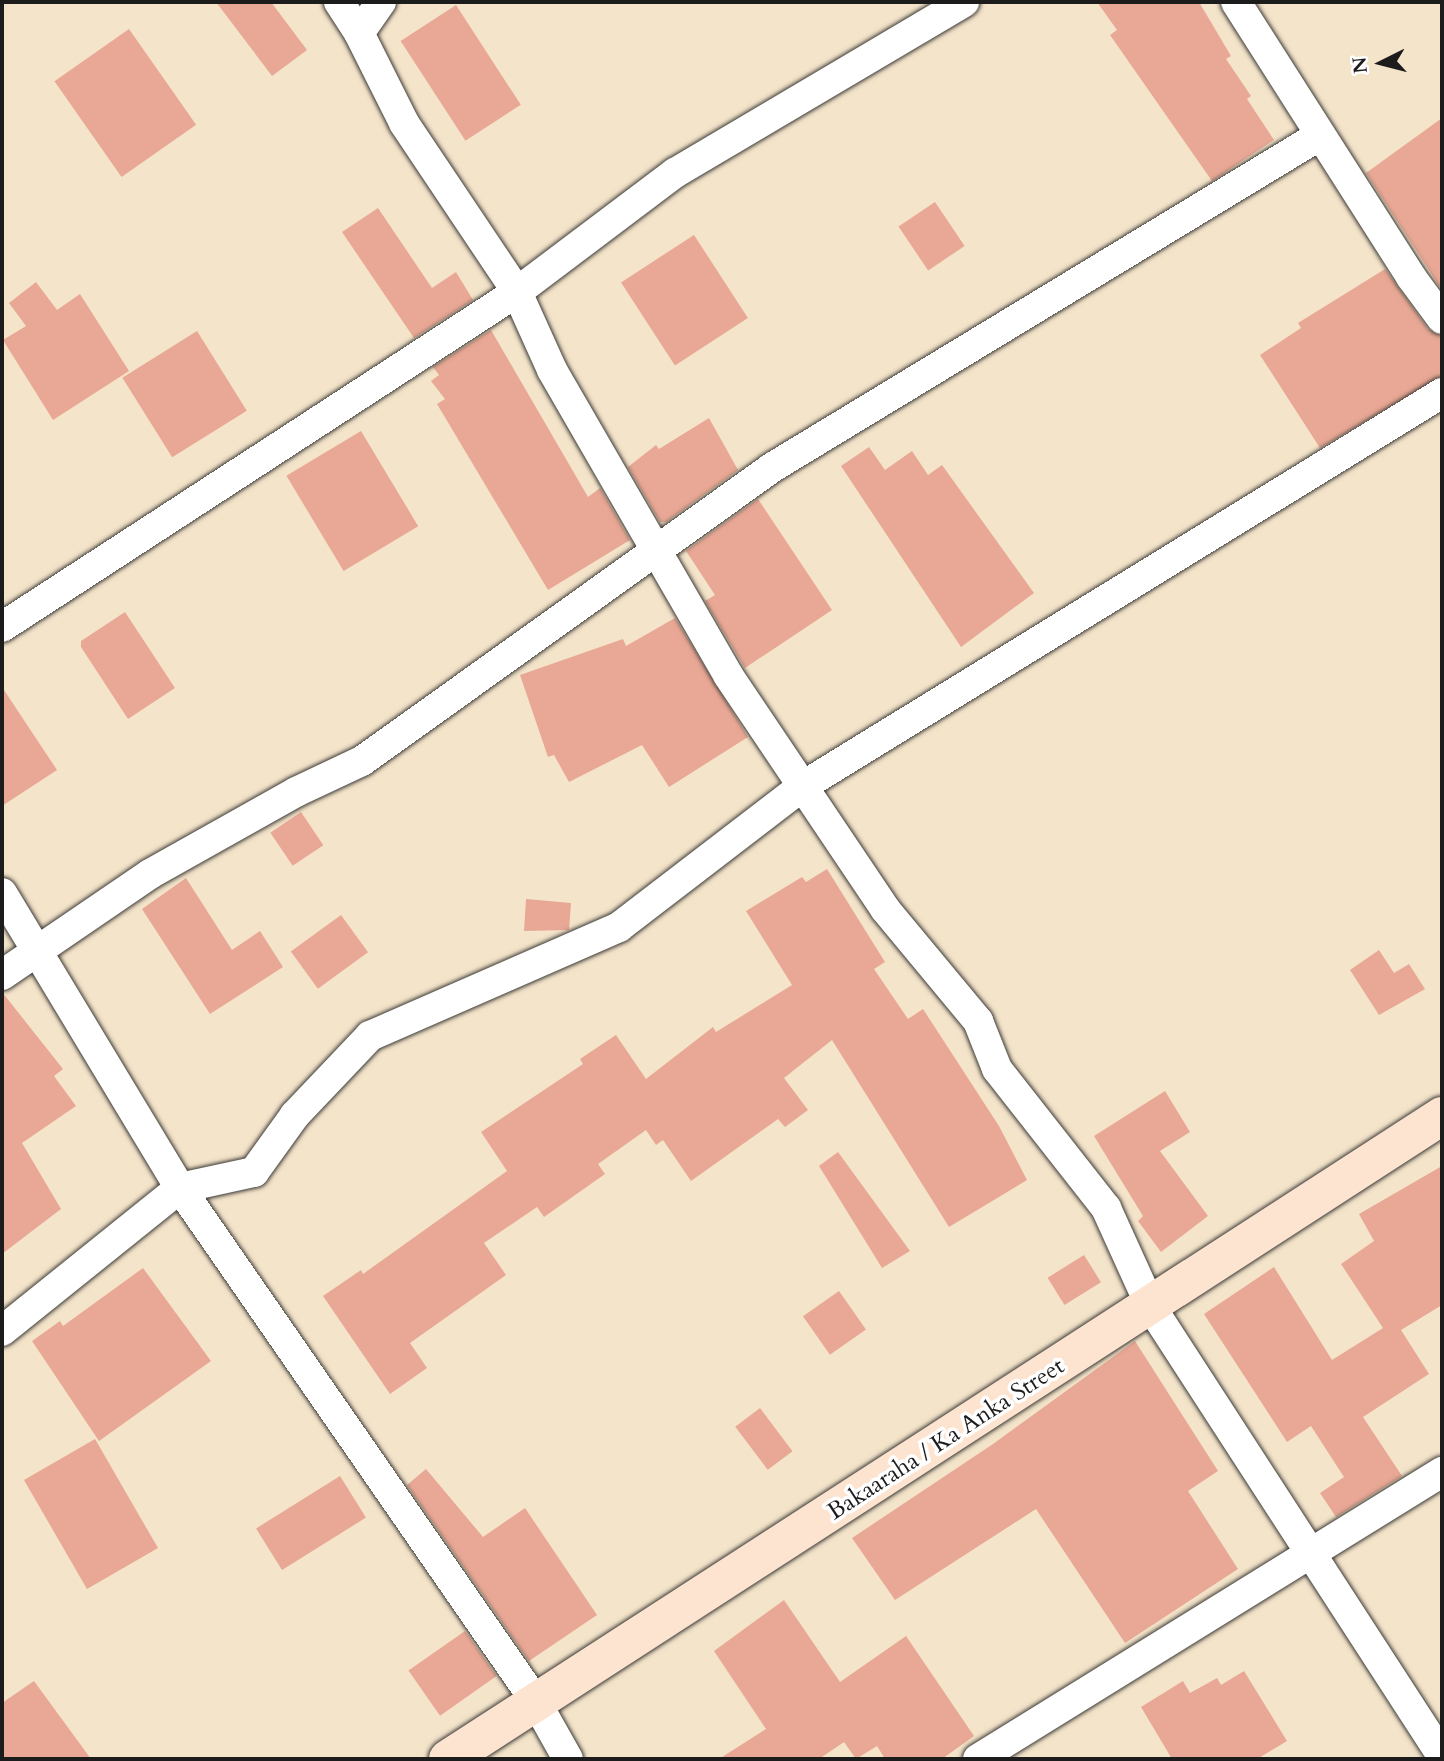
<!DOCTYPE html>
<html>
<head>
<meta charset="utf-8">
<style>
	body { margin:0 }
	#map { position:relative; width:1444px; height:1761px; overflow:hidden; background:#f4e4ca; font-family:Cardo,serif }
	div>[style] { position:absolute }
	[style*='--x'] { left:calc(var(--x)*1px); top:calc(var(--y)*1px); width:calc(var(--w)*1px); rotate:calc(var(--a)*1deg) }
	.building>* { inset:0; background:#e9a895; transform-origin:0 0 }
	.roads { filter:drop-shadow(0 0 2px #3c3a36) drop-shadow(0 0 2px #3c3a36) }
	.street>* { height:30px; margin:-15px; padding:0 15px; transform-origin:15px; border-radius:15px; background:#fff }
	.secondary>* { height:38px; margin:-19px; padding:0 19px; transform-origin:19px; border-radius:19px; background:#fde4d0 }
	span { translate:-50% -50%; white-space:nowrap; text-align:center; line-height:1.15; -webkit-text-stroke:7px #fff; paint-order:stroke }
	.street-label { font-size:24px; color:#1c1c1c }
	.frame { position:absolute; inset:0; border:4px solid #1c1c1c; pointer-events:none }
	.north { position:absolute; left:1346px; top:28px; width:70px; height:70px; -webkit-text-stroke:5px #fff; paint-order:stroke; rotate:264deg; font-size:19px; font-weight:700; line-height:28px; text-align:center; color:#1c1c1c }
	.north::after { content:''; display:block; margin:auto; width:24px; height:32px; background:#1c1c1c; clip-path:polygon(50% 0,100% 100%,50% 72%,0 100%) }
</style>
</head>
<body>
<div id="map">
	<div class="building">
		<i style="clip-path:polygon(216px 2px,271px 2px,307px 50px,272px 76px)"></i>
		<i style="clip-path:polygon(1097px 2px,1199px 2px,1231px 56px,1226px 59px,1251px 96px,1247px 99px,1274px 140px,1212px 181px,1110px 35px,1117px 30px)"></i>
		<i style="left:456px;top:5px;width:119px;height:66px;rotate:57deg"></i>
		<i style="left:129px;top:29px;width:117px;height:91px;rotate:55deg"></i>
		<i style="clip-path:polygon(1442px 118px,1442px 290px,1366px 173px)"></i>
		<i style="left:935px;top:202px;width:53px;height:44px;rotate:56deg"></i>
		<i style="clip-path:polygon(378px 208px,432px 288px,456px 272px,473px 300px,414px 338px,342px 232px)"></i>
		<i style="left:694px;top:235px;width:99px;height:87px;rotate:57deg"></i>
		<i style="clip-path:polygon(1385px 269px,1428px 329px,1442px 336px,1442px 376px,1320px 448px,1260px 355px,1301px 328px,1298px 323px)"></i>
		<i style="clip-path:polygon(36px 282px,57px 310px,80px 294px,129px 371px,53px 420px,3px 340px,26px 326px,9px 303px)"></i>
		<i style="clip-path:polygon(491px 330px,588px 497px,600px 488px,630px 540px,548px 590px,437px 404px,445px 399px,431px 381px,439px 375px,433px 367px)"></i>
		<i style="left:197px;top:331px;width:94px;height:88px;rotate:58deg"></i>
		<i style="clip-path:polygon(709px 418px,738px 470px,666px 522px,660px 522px,628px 467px,656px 445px,659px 449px)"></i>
		<i style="left:361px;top:431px;width:111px;height:87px;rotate:59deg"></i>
		<i style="clip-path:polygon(869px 447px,885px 470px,912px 451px,928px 475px,942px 465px,1034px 593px,961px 647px,841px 466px)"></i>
		<i style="clip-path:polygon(758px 499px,832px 610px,745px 668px,705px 601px,715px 595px,686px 551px)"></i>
		<i style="clip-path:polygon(125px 612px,175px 688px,128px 719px,81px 647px,81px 641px)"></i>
		<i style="clip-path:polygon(675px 618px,748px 737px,669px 787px,642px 745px,569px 782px,554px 755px,548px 757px,520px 675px,623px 639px,626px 646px)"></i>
		<i style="clip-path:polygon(2px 687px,57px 770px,2px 806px)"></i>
		<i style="left:301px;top:812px;width:40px;height:37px;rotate:56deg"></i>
		<i style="clip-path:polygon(827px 869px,885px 962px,874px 969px,908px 1019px,923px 1009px,999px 1126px,1027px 1180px,949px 1227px,832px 1040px,784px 1078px,808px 1110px,785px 1127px,778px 1119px,691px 1181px,663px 1140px,656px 1145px,646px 1130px,598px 1164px,605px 1174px,544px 1217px,537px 1207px,484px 1243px,506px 1275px,410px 1343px,427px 1368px,390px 1394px,323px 1296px,361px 1270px,363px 1274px,507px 1171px,481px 1132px,583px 1064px,580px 1059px,616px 1035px,646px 1079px,713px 1027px,716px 1032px,792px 985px,746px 911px,802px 877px,806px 882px)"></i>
		<i style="clip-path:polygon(186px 878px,232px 950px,260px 931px,283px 967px,210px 1014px,142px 909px)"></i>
		<i style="clip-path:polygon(526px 899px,571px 903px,569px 930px,524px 931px)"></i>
		<i style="left:341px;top:915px;width:46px;height:62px;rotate:54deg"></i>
		<i style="clip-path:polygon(1379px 950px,1394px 973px,1409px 964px,1425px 989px,1379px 1015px,1350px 970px)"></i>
		<i style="clip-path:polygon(2px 992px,63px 1069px,54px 1076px,76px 1106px,22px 1143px,61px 1209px,2px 1254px)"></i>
		<i style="clip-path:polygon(1165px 1091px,1190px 1132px,1160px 1151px,1208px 1216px,1161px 1252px,1138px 1221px,1143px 1216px,1094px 1136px)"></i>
		<i style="clip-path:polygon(838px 1152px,910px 1251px,882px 1268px,819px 1166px)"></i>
		<i style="clip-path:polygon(1442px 1166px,1442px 1305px,1401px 1330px,1429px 1374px,1363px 1417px,1402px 1476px,1336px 1517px,1320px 1493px,1344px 1477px,1311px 1426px,1287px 1442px,1204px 1314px,1274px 1267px,1332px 1360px,1383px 1328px,1341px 1264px,1374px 1241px,1359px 1214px)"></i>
		<i style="left:1084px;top:1255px;width:32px;height:43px;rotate:58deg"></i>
		<i style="clip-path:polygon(143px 1268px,211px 1361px,99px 1441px,32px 1341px,60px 1321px,63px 1326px)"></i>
		<i style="left:839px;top:1291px;width:47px;height:44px;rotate:55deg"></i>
		<i style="clip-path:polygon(1135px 1341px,1218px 1471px,1188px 1491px,1238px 1569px,1125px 1643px,1036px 1509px,895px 1600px,852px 1538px,993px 1444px)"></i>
		<i style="left:760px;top:1408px;width:54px;height:31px;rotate:53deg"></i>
		<i style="left:95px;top:1439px;width:126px;height:82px;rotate:60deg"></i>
		<i style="clip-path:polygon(426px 1469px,483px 1537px,525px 1508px,597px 1615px,529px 1661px,407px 1485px)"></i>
		<i style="left:340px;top:1476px;width:49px;height:99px;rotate:58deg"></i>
		<i style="clip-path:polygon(784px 1600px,840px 1682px,906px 1636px,974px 1736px,942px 1759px,885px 1759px,877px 1746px,856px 1759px,844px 1742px,819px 1759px,719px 1759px,766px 1729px,714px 1651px)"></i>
		<i style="left:465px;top:1631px;width:55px;height:69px;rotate:55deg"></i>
		<i style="clip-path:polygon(1244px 1671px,1287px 1741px,1257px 1759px,1172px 1759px,1141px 1707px,1183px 1681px,1190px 1693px,1217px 1678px,1221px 1685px)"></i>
		<i style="clip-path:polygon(34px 1681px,91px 1759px,2px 1759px,2px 1703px)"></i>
	</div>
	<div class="roads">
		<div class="street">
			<i style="--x:339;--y:2;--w:37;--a:57"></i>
			<i style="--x:381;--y:2;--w:38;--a:125"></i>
			<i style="--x:359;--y:33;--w:101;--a:63.4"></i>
			<i style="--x:404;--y:123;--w:203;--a:56.2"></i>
			<i style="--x:517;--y:292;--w:85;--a:65.8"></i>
			<i style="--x:552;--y:370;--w:352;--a:60"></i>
			<i style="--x:728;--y:675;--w:282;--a:56.1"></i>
			<i style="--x:885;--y:909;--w:146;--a:50.3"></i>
			<i style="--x:978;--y:1021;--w:52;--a:68.4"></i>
			<i style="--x:997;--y:1069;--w:177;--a:51.9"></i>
			<i style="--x:1106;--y:1208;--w:109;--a:65.6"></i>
			<i style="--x:1151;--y:1307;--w:535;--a:57.05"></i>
			<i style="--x:1236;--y:2;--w:326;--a:57.5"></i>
			<i style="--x:1411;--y:277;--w:52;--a:53.6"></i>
			<i style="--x:2;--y:627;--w:614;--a:-33.04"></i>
			<i style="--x:517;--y:292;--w:198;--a:-37"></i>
			<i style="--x:675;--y:173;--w:336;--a:-30.6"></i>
			<i style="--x:2;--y:893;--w:345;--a:58.9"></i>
			<i style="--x:180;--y:1188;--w:625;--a:55.29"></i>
			<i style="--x:536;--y:1702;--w:65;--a:60.7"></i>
			<i style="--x:2;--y:975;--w:179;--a:-34.3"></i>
			<i style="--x:150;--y:874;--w:167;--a:-29.3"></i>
			<i style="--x:296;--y:792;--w:73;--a:-25.2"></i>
			<i style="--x:362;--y:761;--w:505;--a:-35.58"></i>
			<i style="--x:773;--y:467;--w:638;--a:-31.23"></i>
			<i style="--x:2;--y:1331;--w:228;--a:-38.8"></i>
			<i style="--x:180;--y:1188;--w:76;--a:-12.2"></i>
			<i style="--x:254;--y:1172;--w:70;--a:-54.3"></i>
			<i style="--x:295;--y:1115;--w:109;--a:-46.5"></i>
			<i style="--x:370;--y:1036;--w:272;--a:-23.6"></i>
			<i style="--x:619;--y:927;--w:232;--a:-37.5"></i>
			<i style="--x:803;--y:786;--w:750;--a:-31.59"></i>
			<i style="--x:978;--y:1759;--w:546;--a:-31.74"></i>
		</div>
		<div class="secondary">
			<i style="--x:448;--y:1759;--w:1184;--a:-32.9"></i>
		</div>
	</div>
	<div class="street-label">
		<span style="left:946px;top:1439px;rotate:-33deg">Bakaaraha / Ka Anka Street</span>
	</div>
	<div class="frame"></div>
	<div class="north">N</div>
</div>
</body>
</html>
